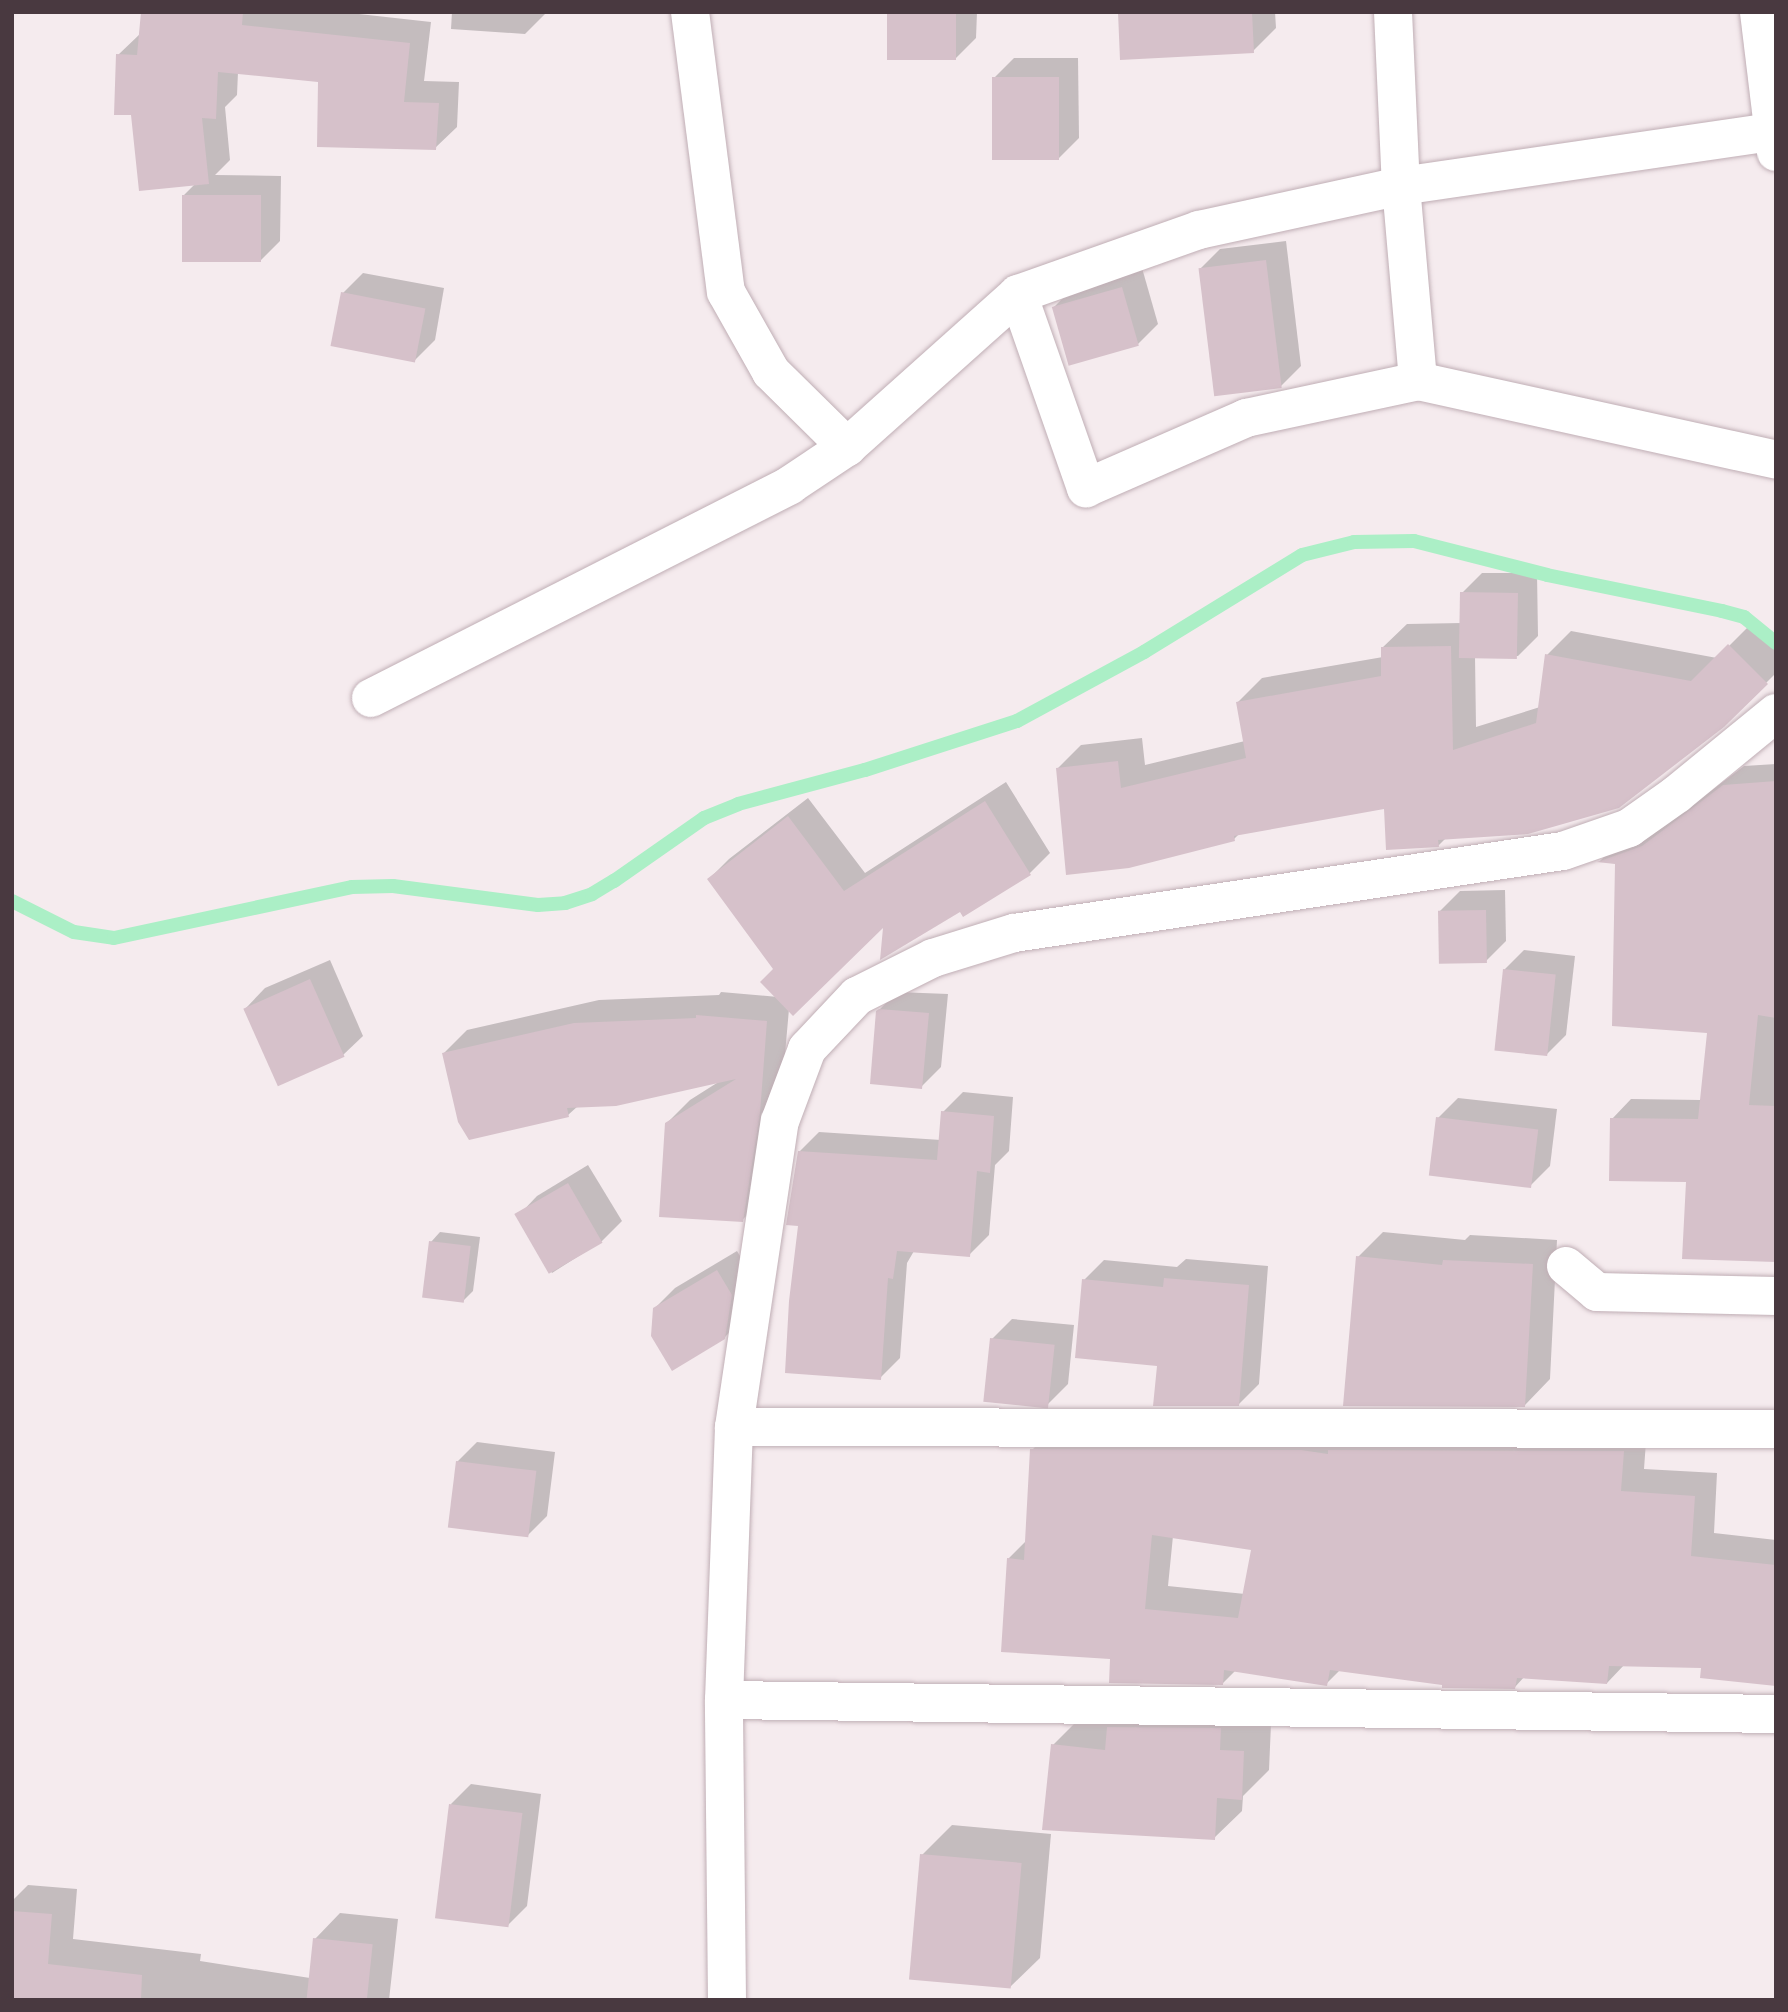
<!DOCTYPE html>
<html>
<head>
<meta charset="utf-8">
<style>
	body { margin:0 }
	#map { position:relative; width:1788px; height:2012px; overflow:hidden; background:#f5ebee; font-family:"Work Sans",sans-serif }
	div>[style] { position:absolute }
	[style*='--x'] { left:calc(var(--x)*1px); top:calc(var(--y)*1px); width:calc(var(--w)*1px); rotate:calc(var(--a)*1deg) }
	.shadow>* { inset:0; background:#0003 }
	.stream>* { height:14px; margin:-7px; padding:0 7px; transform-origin:7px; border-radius:7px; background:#abefc6 }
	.building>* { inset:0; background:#d6c1ca; transform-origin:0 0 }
	.roads { filter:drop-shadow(0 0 2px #c0aeb5) drop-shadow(0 0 2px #c0aeb5) }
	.minor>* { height:38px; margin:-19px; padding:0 19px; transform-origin:19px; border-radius:19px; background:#fff }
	span { translate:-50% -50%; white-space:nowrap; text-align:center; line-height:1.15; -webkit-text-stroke:5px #fff; paint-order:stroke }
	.frame { position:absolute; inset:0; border:14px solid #493940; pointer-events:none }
</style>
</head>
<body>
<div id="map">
	<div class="shadow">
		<i style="clip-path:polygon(143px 12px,341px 12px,431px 22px,424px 81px,459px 82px,457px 127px,435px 148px,320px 81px,238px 72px,237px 95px,225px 107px,230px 160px,215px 175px,281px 176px,280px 241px,260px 261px,184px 195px,196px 183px,132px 114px,118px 55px,141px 33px)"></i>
		<i style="clip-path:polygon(452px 12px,547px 12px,525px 34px,451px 29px)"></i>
		<i style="clip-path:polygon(889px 12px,977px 12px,976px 38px,954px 60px)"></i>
		<i style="clip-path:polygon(1119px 12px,1275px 12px,1276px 28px,1253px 51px)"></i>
		<i style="clip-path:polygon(1014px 58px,1078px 58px,1079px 138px,1059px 158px,994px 78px)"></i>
		<i style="clip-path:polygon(1286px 241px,1301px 366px,1281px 386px,1200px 269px,1220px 249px)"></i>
		<i style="clip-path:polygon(1142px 268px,1158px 324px,1138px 344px,1054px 307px,1074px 287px)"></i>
		<i style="clip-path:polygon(363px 273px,444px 288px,435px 340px,415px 360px,343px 293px)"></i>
		<i style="clip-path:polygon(1482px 573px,1537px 573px,1538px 636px,1518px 656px,1475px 656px,1476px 727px,1540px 707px,1547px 655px,1571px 631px,1717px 658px,1753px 622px,1776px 644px,1776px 673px,1723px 726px,1446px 838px,1438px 846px,1386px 806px,1240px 833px,1234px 839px,1057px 769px,1081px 745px,1142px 738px,1145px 765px,1245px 741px,1238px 702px,1262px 678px,1383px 657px,1382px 648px,1407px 624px,1462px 623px,1462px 593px)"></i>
		<i style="clip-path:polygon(1776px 764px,1776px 1258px,1612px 1119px,1631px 1099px,1701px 1100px,1709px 1032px,1617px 862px,1600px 861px,1618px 843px,1663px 827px,1744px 766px)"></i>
		<i style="clip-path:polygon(1006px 782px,1050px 853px,1030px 873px,964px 915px,960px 910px,885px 923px,789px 1009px,782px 1088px,766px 1197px,742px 1220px,666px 1124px,690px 1100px,720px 1081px,578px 1106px,568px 1115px,444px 1053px,467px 1030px,599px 1000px,719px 995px,721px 992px,778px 997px,776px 969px,709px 879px,729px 859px,808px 798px,865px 873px)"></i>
		<i style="clip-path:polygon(1505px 890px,1506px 941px,1486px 961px,1440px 911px,1460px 891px)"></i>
		<i style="clip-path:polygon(1524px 950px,1575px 956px,1566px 1035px,1546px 1055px,1504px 970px)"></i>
		<i style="clip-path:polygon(330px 960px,363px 1036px,343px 1055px,246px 1008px,265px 988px)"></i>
		<i style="clip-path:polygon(897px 992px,948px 994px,941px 1067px,921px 1087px,877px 1012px)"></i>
		<i style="clip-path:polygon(963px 1092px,1013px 1097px,1009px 1151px,995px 1165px,989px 1235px,969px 1255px,914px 1251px,907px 1263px,900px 1358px,880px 1378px,800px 1224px,799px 1152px,819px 1132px,941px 1140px,943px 1112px)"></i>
		<i style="clip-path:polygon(1458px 1098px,1557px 1109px,1550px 1166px,1530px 1186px,1438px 1118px)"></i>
		<i style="clip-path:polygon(588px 1165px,622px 1221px,602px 1241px,552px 1273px,518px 1216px,537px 1196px)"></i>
		<i style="clip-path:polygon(440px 1232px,480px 1237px,473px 1291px,463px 1301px,431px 1242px)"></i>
		<i style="clip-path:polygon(1383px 1232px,1465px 1240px,1470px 1235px,1557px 1240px,1550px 1379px,1525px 1405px,1358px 1257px)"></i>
		<i style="clip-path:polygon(737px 1251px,751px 1274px,744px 1317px,724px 1338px,655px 1308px,675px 1288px)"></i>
		<i style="clip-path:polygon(1186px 1259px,1268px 1266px,1259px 1384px,1239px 1404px,1159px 1364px,1084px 1280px,1104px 1260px,1177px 1267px)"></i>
		<i style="clip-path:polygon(1012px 1319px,1074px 1325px,1068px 1384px,1048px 1404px,992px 1339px)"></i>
		<i style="clip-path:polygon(evenodd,1055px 1427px,1647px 1428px,1644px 1469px,1717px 1473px,1714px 1533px,1776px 1540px,1776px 1684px,1703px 1667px,1625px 1664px,1607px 1683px,1525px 1676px,1515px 1687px,1444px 1683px,1341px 1669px,1326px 1684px,1235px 1671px,1223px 1683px,1112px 1658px,1008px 1559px,1026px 1541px,1032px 1450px,1055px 1427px,1173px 1536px,1253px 1548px,1245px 1594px,1168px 1586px,1173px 1536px)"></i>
		<i style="clip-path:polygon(477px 1442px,555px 1452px,547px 1516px,527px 1536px,457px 1462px)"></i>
		<i style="clip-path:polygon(1081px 1717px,1271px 1724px,1269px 1770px,1243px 1796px,1242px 1811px,1214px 1838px,1053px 1745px)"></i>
		<i style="clip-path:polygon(471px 1784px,541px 1794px,527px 1906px,507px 1926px,451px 1804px)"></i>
		<i style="clip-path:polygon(952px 1825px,1051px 1834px,1040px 1958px,1010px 1987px,922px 1855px)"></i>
		<i style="clip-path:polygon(28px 1885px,77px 1889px,73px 1939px,201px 1954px,200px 1961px,310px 1978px,315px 1939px,340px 1913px,398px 1919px,389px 2000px,12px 2000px,12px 1901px)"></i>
	</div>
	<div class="stream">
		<i style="--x:12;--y:901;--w:69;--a:26.6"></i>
		<i style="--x:74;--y:932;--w:40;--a:8.5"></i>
		<i style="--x:114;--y:938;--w:243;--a:-12.1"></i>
		<i style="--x:352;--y:887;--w:41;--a:-1.4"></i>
		<i style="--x:393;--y:886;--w:146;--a:7.5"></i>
		<i style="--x:538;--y:905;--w:27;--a:-4"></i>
		<i style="--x:565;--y:903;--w:28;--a:-18"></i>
		<i style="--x:592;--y:894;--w:26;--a:-31"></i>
		<i style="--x:614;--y:881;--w:110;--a:-35"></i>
		<i style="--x:704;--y:818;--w:37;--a:-22"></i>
		<i style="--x:738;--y:804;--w:131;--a:-15"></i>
		<i style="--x:865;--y:770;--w:160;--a:-17.9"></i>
		<i style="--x:1017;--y:721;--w:145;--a:-28.5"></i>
		<i style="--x:1144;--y:652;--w:185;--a:-31.5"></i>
		<i style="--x:1302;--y:555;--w:54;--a:-14"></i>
		<i style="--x:1354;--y:542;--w:60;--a:-1"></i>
		<i style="--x:1414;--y:541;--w:137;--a:14.3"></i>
		<i style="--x:1547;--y:575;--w:179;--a:11.6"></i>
		<i style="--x:1722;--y:611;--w:23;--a:15"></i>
		<i style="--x:1744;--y:617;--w:41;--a:39.1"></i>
	</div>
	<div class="building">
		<i style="clip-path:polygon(141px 12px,243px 12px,242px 25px,410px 43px,404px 102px,439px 103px,436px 150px,317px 147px,318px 82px,218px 72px,216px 119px,202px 118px,209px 184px,139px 191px,131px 115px,114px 115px,116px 54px,137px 55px)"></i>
		<i style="left:887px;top:12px;width:69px;height:48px"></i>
		<i style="clip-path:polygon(1118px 12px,1252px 12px,1254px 53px,1120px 60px)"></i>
		<i style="left:992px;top:77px;width:67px;height:83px"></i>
		<i style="left:182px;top:195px;width:79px;height:67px"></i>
		<i style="left:1266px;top:260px;width:129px;height:68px;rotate:83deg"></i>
		<i style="left:1122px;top:287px;width:61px;height:73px;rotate:74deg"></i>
		<i style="left:341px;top:292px;width:86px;height:55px;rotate:11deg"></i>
		<i style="left:1460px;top:592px;width:58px;height:66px;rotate:1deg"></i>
		<i style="clip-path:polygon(1728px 644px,1768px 684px,1724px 727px,1619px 808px,1528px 834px,1438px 840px,1439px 847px,1386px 850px,1384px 809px,1234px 836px,1235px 841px,1129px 868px,1066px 875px,1056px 768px,1118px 761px,1121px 788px,1246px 758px,1236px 702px,1381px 676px,1381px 647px,1451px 646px,1453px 750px,1536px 723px,1545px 654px,1691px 681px)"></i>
		<i style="clip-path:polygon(1776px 781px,1776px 1018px,1758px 1015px,1749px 1105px,1776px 1106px,1776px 1262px,1682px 1259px,1686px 1182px,1609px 1181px,1610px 1118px,1698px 1119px,1707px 1033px,1612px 1026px,1615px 864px,1597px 862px,1642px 846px,1723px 785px)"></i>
		<i style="clip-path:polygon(985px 801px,1031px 875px,963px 917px,960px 912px,880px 960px,883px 928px,793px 1016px,760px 982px,773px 969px,707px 879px,788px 816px,844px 891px)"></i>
		<i style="left:1486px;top:910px;width:53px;height:48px;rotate:89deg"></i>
		<i style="left:1503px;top:969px;width:53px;height:82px;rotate:6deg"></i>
		<i style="left:310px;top:979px;width:85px;height:73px;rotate:66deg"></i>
		<i style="clip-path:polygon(879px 1009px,929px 1013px,922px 1089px,870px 1084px,876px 1011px)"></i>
		<i style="clip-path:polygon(696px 1015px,767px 1021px,760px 1113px,743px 1222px,659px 1217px,665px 1123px,736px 1079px,616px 1106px,567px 1108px,569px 1117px,469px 1140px,458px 1122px,442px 1053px,574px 1023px,696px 1018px)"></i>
		<i style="clip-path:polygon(941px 1111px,994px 1116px,990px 1173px,977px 1171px,970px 1257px,897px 1251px,893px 1279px,888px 1278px,881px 1380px,785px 1373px,789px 1301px,798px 1226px,786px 1225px,798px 1151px,937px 1160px)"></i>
		<i style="left:1436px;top:1117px;width:103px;height:59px;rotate:7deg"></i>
		<i style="left:568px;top:1183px;width:69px;height:62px;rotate:60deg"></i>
		<i style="left:429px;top:1241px;width:42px;height:57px;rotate:7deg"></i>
		<i style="clip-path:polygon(1356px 1256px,1442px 1265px,1443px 1260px,1533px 1264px,1525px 1407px,1343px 1406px)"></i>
		<i style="clip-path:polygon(717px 1270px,732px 1295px,725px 1339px,672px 1371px,651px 1336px,653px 1308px)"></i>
		<i style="clip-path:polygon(1164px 1278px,1249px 1285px,1239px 1406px,1153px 1406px,1157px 1366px,1075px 1358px,1082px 1279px,1163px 1287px)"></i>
		<i style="left:990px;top:1338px;width:65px;height:64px;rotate:6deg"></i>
		<i style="clip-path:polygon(evenodd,1030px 1449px,1301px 1450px,1328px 1454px,1328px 1450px,1624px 1451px,1621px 1491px,1695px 1496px,1691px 1556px,1776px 1565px,1776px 1686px,1700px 1678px,1701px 1668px,1609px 1666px,1607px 1684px,1517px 1678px,1515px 1689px,1442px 1688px,1442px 1685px,1330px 1670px,1327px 1686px,1224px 1670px,1223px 1685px,1109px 1683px,1110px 1659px,1001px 1652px,1007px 1558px,1024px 1560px,1030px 1449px,1152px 1535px,1251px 1550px,1238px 1618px,1145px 1609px,1152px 1535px)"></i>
		<i style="left:456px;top:1461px;width:81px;height:67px;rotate:7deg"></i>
		<i style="clip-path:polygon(1107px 1727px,1221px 1728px,1220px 1750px,1244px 1751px,1242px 1800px,1217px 1798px,1215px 1840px,1042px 1830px,1051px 1744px,1105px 1750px)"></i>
		<i style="left:449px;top:1804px;width:74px;height:115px;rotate:7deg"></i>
		<i style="left:920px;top:1854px;width:102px;height:126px;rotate:5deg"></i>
		<i style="clip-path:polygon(12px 1911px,52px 1914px,48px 1964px,142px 1975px,141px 2000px,12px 2000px)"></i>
		<i style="left:313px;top:1938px;width:60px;height:62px;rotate:6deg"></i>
	</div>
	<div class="roads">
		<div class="minor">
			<i style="--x:690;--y:12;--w:282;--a:82.7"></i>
			<i style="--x:726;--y:292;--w:92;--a:60.6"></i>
			<i style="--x:771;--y:372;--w:107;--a:44.6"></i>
			<i style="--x:1393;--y:12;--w:174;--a:87.4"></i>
			<i style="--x:1401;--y:186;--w:196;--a:85"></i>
			<i style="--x:1759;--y:12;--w:141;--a:83.1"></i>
			<i style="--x:1018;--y:294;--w:206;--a:70.7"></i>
			<i style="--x:1086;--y:488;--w:175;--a:-23.6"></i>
			<i style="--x:1246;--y:418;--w:176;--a:-12.1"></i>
			<i style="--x:1418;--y:381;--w:367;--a:12.4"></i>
			<i style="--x:371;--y:698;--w:470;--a:-26.9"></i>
			<i style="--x:790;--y:485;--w:69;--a:-33.7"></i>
			<i style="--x:847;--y:447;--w:229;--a:-41.8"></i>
			<i style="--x:1018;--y:294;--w:192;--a:-19.5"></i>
			<i style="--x:1199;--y:230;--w:207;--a:-12.3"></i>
			<i style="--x:1401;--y:186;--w:376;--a:-8.3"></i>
			<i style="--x:1566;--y:1266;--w:40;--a:40"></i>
			<i style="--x:1597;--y:1292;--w:179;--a:1.3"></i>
			<i style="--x:734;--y:1427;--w:1042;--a:0.11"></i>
			<i style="--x:724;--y:1700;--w:1052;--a:0.76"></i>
			<i style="--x:727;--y:2000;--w:300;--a:-90.6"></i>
			<i style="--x:724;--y:1700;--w:273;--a:-87.9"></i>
			<i style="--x:734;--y:1427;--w:309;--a:-81.5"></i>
			<i style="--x:780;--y:1121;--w:77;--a:-69.4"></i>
			<i style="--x:807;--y:1049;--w:73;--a:-46.7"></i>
			<i style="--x:857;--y:996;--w:85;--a:-26.6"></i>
			<i style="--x:933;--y:958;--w:85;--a:-17.2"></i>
			<i style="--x:1014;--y:933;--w:555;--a:-8.5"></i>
			<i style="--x:1563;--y:851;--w:70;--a:-19.2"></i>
			<i style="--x:1629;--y:828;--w:59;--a:-35.3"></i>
			<i style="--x:1677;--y:794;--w:128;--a:-39.3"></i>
		</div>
	</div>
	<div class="frame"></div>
</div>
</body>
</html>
